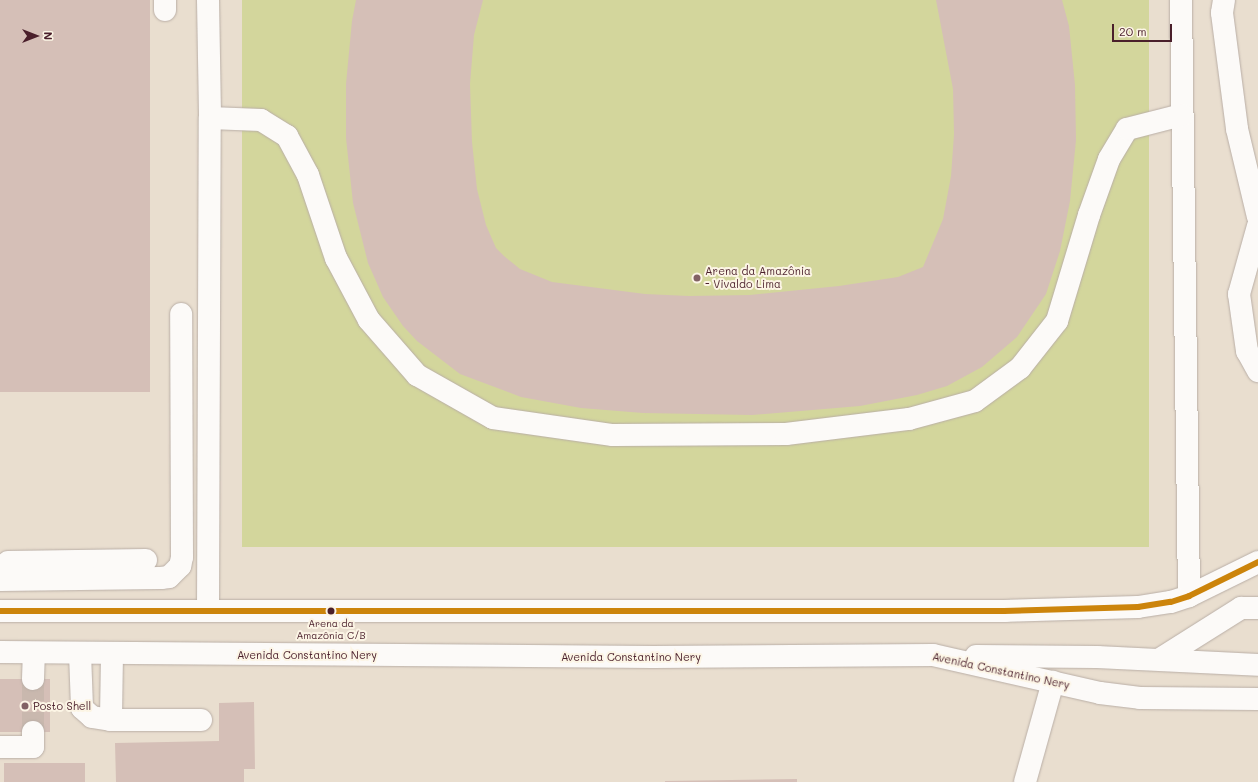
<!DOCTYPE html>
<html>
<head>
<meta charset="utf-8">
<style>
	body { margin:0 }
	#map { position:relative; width:1258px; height:782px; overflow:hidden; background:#e9decf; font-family:Mali,sans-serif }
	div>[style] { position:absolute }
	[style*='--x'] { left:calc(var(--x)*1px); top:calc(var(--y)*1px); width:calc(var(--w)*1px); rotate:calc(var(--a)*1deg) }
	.green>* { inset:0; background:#d3d69c; transform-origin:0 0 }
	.building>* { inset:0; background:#d5bfb7; transform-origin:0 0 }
	.minor-tunnel>* { height:22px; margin-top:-11px; transform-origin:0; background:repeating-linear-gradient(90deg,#c9b8ae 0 22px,transparent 0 33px) }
	.roads { filter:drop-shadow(0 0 1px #b9aea6) drop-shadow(0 0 1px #b9aea6) }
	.minor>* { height:22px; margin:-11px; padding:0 11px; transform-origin:11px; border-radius:11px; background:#fcfaf8 }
	.highway>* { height:22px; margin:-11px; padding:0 11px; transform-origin:11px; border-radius:11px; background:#fcfaf8 }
	.bus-1>* { height:6px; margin:-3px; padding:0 3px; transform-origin:3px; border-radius:3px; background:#cc840b }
	.dots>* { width:11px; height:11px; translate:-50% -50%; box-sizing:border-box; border:2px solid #fcf5e5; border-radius:50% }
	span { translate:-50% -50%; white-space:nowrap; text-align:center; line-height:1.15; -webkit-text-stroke:4px #fcf5e5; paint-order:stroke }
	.bus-label { font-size:10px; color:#4a1f2b }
	.poi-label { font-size:11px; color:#4a1f2b }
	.left { translate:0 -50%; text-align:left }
	.street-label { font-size:11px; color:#4a1f2b }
	.north { position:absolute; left:16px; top:16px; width:40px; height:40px; -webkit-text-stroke:3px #fcf5e5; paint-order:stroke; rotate:90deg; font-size:11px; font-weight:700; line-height:16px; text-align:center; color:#4a1f2b }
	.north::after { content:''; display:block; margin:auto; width:14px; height:18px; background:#4a1f2b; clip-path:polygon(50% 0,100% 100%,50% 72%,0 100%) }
	.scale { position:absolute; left:1112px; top:24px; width:60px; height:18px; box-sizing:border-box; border:2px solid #4a1f2b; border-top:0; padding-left:5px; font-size:12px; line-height:14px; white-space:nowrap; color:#4a1f2b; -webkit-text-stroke:3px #fcf5e5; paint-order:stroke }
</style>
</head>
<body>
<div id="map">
	<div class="green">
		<i style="left:242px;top:0;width:907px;height:547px"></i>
	</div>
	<div class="building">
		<i style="left:0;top:0;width:150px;height:392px"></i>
		<i style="clip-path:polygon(356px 0,483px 0,474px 35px,470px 84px,472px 142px,477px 189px,486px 225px,496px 248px,504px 256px,520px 269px,552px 282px,645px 294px,689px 296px,750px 295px,839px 286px,898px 277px,923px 267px,943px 219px,951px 176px,954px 134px,953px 89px,936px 0,1062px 0,1069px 26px,1075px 85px,1076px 140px,1070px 201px,1060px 251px,1046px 294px,1017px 337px,982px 367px,947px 386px,917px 395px,860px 406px,752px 415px,643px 413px,581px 408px,521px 397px,460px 374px,417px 341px,403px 326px,383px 297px,368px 263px,353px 203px,346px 138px,346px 84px,352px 21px)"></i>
		<i style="left:0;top:679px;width:50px;height:53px"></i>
		<i style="clip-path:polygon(254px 702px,255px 769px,244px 769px,244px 782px,116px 782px,115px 743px,219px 741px,219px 703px)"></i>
		<i style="left:85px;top:763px;width:19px;height:81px;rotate:90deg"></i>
		<i style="clip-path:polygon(797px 779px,797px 782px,665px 782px,665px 781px)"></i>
	</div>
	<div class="minor-tunnel">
		<i style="--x:33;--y:679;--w:53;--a:90"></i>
	</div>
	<div class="roads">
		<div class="minor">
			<i style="--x:208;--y:0;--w:118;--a:89"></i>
			<i style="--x:1181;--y:0;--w:596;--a:89.23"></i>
			<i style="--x:1224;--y:0;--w:13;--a:99"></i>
			<i style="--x:1222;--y:13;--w:117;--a:82.6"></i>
			<i style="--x:1237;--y:129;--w:90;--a:76.6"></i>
			<i style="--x:165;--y:10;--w:10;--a:-90"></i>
			<i style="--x:1258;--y:226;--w:71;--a:105.6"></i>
			<i style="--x:1239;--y:294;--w:58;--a:82"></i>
			<i style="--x:1247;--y:351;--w:23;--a:61"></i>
			<i style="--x:8;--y:562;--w:138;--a:-0.8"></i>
			<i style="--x:0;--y:580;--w:161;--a:-0.7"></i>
			<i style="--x:161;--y:578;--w:8;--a:-7"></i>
			<i style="--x:169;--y:577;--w:16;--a:-45"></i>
			<i style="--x:180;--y:566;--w:9;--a:-77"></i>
			<i style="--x:182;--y:557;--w:243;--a:-90.2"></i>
			<i style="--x:208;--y:611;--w:493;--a:-89.8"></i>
			<i style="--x:210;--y:118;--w:51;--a:2.2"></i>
			<i style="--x:261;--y:120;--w:31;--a:32"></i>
			<i style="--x:287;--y:136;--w:44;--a:61.7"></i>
			<i style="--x:308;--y:175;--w:88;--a:71.4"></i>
			<i style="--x:336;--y:258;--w:70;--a:62"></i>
			<i style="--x:369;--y:320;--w:73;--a:48.9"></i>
			<i style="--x:417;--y:375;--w:87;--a:29.5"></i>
			<i style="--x:493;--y:418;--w:121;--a:8.1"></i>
			<i style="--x:613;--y:435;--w:173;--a:-0.3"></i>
			<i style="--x:786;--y:434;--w:124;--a:-7"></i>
			<i style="--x:909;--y:419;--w:68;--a:-15.3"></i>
			<i style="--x:975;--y:401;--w:56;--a:-36.3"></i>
			<i style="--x:1020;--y:368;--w:60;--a:-51.8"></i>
			<i style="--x:1057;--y:321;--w:111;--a:-73.2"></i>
			<i style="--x:1089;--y:215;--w:59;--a:-70.3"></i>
			<i style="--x:1109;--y:159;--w:35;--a:-59"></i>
			<i style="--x:1127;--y:129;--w:57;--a:-14.3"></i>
			<i style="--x:80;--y:653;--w:55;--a:87.9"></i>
			<i style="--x:82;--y:708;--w:13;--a:42"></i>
			<i style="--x:92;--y:717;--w:19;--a:9"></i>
			<i style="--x:112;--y:654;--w:66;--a:90.9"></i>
			<i style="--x:111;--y:720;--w:90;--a:0"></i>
			<i style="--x:1160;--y:659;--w:96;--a:-32.2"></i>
			<i style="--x:1241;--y:608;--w:17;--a:0"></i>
			<i style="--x:33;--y:679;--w:26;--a:-88"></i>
			<i style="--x:0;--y:747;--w:33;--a:0"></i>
			<i style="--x:33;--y:747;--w:15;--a:-90"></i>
			<i style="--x:1025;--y:782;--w:104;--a:-74.4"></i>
		</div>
		<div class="highway">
			<i style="--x:0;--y:611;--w:1004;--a:0"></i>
			<i style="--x:1004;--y:611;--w:134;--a:-1.7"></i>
			<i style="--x:1138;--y:607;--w:33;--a:-9"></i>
			<i style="--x:1171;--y:602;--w:19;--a:-18"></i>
			<i style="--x:1189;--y:596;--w:77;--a:-26.2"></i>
			<i style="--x:0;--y:652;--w:653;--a:0.44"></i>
			<i style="--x:653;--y:657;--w:280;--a:-0.4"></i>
			<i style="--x:933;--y:655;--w:171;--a:12.8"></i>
			<i style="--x:1100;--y:693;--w:40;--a:7.1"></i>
			<i style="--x:1140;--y:698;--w:118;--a:0.5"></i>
			<i style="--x:976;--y:656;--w:121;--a:0.5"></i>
			<i style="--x:1097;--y:657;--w:161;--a:2.8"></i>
		</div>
	</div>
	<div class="bus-1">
		<i style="--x:0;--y:611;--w:1004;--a:0"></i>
		<i style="--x:1004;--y:611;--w:134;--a:-1.7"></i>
		<i style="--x:1138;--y:607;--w:33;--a:-9"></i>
		<i style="--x:1171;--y:602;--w:19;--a:-18"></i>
		<i style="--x:1189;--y:596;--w:77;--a:-26.2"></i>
	</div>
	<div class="dots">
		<i style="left:697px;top:278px;background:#826264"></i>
		<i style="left:331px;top:611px;background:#4a1f2b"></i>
		<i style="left:25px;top:706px;background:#826264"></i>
	</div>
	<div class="bus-label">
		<span style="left:331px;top:629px">Arena da<br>Amazônia C/B</span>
	</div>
	<div class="poi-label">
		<span class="left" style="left:705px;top:278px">Arena da Amazônia<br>- Vivaldo Lima</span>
		<span class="left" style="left:33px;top:706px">Posto Shell</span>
	</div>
	<div class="street-label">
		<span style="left:307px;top:655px">Avenida Constantino Nery</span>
		<span style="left:631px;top:657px">Avenida Constantino Nery</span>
		<span style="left:1001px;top:671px;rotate:12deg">Avenida Constantino Nery</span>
	</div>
	<div class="north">N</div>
	<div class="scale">20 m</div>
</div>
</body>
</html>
